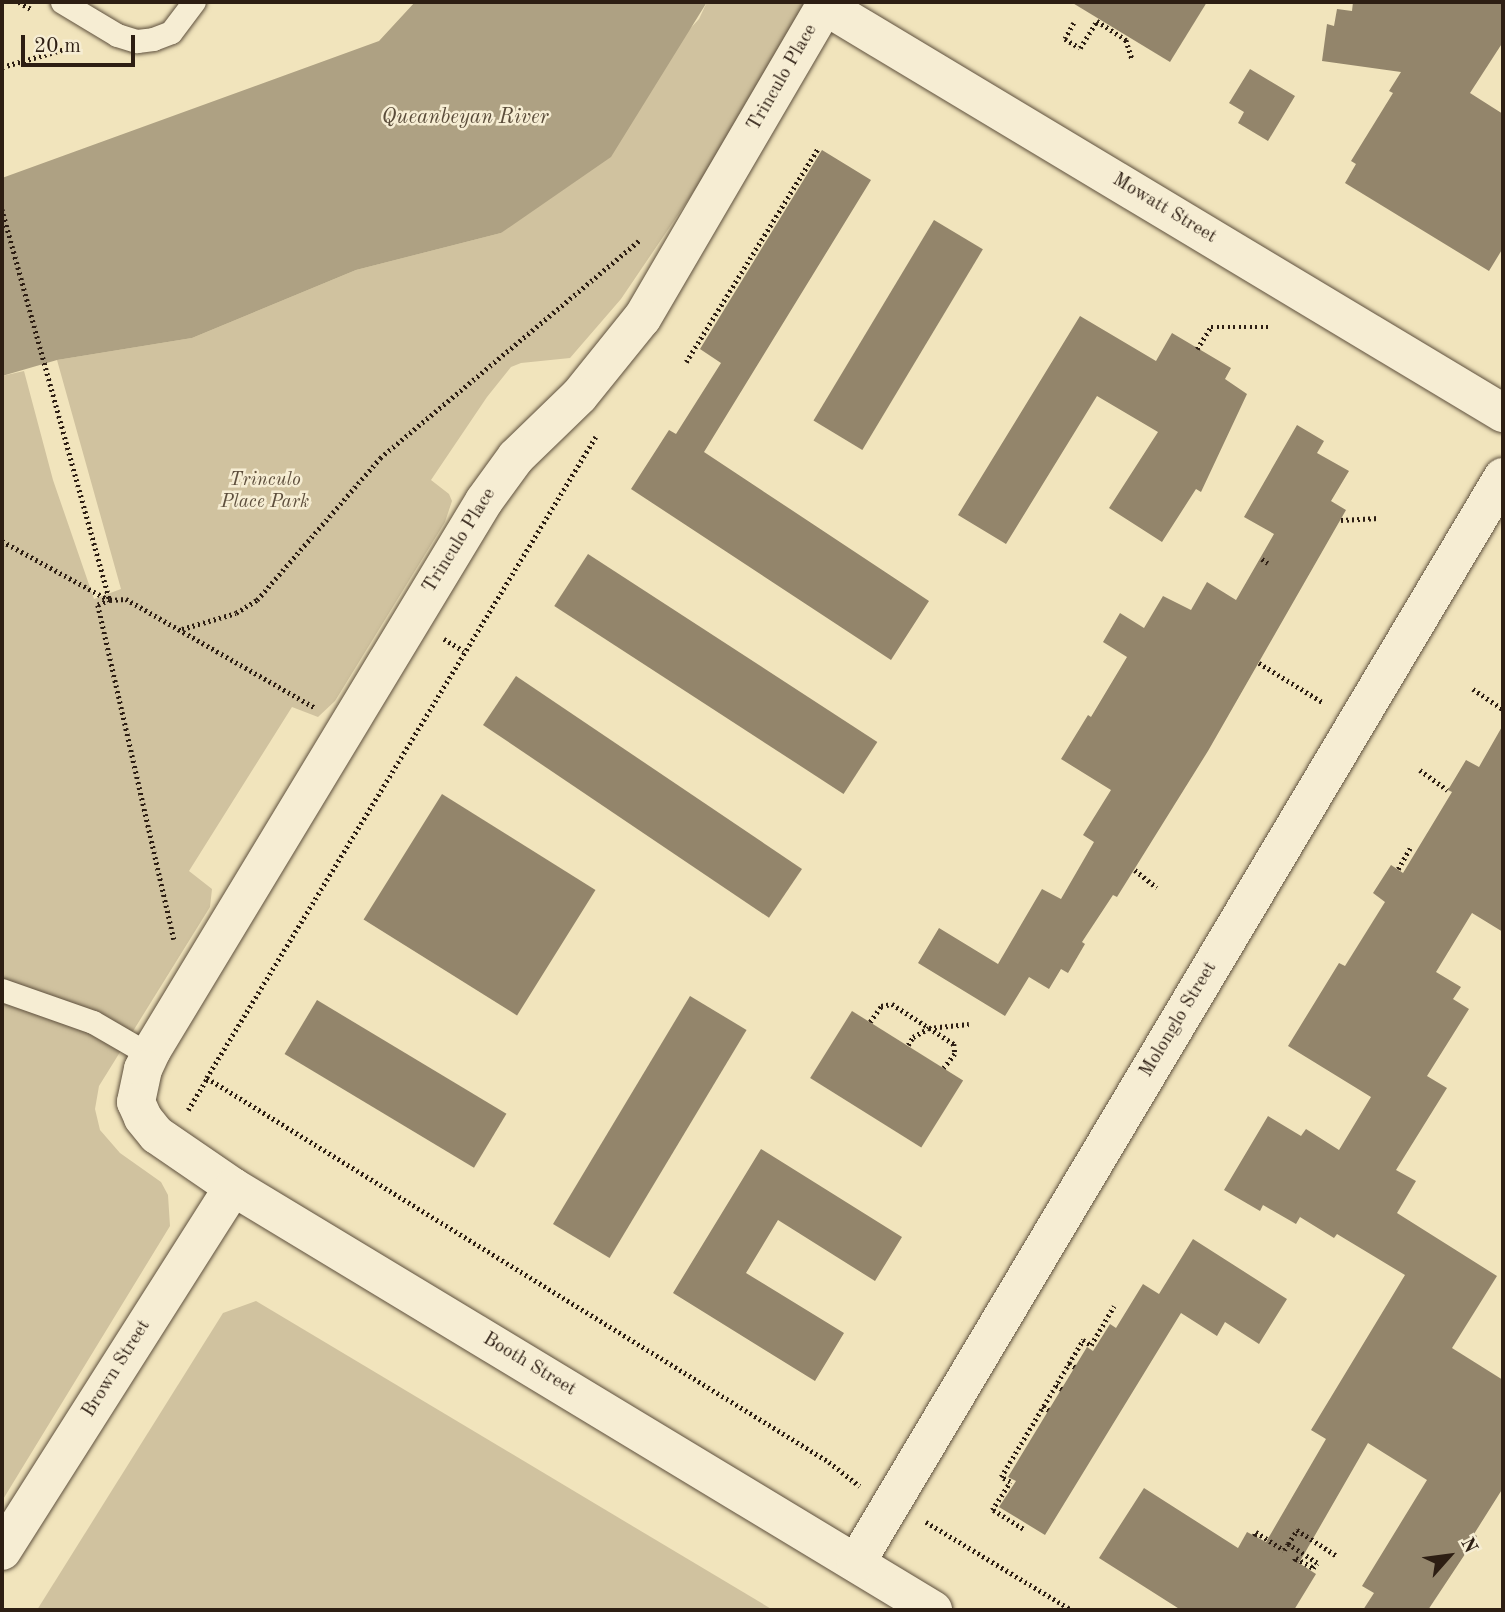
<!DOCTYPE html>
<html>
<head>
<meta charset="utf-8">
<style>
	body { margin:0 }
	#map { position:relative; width:1505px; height:1612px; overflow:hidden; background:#f1e4bc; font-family:"Old Standard TT",serif }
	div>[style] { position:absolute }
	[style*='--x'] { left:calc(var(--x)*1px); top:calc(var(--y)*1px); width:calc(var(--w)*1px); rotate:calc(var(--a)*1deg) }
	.green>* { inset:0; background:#d0c29f }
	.water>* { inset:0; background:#aea183 }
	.building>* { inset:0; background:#93856b; transform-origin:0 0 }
	.path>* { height:4.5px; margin-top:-2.25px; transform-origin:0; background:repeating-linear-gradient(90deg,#2d1e13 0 2px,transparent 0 5.5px) }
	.roads { filter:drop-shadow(0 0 2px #5e503d) drop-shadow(0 0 2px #5e503d) }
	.lane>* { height:23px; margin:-11.5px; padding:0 11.5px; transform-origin:11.5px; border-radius:11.5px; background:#f6edd3 }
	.street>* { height:38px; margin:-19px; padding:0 19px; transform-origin:19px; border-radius:19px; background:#f6edd3 }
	span { translate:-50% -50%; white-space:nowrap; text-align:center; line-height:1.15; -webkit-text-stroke:5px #f6edd3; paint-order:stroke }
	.street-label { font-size:19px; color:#2d1e13 }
	.park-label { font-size:19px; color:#5e4f3d; font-style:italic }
	.water-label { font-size:21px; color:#5a4c3a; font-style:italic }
	.frame { position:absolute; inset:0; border:4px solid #2d1e13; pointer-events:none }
	.north { position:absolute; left:1414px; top:1521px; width:70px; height:70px; -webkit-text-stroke:5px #f6edd3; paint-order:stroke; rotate:62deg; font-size:19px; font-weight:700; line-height:28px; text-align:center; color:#2d1e13 }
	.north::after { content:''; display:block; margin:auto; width:24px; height:32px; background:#2d1e13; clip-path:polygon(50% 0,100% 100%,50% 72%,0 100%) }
	.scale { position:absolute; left:21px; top:35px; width:114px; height:32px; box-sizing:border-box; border:4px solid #2d1e13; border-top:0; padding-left:9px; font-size:21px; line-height:24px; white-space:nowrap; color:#2d1e13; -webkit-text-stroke:5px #f6edd3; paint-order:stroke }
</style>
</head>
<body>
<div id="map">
	<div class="green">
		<i style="clip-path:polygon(707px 2px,807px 2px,711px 166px,621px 299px,570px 358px,521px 363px,511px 367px,487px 397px,431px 480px,449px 494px,452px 501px,445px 522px,335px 701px,318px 717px,292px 707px,189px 871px,212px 889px,210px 907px,99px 1086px,95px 1109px,100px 1130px,120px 1153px,161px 1182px,168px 1195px,170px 1226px,2px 1501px,2px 376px,24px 371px,53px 480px,94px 599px,121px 589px,57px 360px,192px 338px,356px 270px,501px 233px,699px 19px)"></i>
		<i style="clip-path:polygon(256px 1301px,773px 1610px,37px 1610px,223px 1313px)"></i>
	</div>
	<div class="water">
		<i style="clip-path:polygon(415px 2px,707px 2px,611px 157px,501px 233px,356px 270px,192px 338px,57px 360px,2px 376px,2px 178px,379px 41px)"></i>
	</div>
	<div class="building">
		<i style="clip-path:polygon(1071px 2px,1207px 2px,1170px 62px)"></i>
		<i style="clip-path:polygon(1353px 2px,1503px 2px,1503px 42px,1470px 93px,1503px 114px,1503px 248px,1489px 271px,1345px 183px,1356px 164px,1351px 161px,1393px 93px,1389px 91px,1401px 72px,1322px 61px,1327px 24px,1334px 26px,1337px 9px,1352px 11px)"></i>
		<i style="clip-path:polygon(1250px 69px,1295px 96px,1268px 141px,1238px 123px,1244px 112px,1229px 103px)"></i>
		<i style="clip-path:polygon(822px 150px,871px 180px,704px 452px,929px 601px,891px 660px,631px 489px,669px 430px,676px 434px,721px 363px,700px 349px)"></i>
		<i style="left:934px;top:220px;width:57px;height:234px;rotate:31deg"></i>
		<i style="clip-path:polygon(1080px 316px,1156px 361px,1172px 333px,1231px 368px,1225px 379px,1247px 394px,1201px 492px,1196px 489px,1162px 542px,1109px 508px,1158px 432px,1097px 396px,1006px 544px,958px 515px)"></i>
		<i style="clip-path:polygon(1297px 425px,1324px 441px,1317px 453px,1349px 471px,1331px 501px,1346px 510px,1208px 751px,1117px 897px,1113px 895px,1082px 942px,1085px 944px,1068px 973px,1061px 969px,1049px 989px,1029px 977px,1005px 1016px,918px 963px,939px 928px,998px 964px,1042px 889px,1061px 899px,1094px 842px,1083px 835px,1111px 790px,1061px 759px,1088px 715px,1091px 717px,1127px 657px,1103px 642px,1120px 613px,1144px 628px,1163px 596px,1191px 610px,1207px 582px,1236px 600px,1274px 534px,1244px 517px)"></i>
		<i style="left:588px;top:554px;width:345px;height:62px;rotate:33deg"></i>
		<i style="left:516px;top:676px;width:345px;height:59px;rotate:34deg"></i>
		<i style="clip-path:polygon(1503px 725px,1503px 932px,1472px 913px,1436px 972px,1461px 987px,1453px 999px,1469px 1009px,1427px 1076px,1447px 1088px,1396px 1170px,1416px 1181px,1397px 1213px,1497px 1276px,1452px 1348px,1503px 1380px,1503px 1488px,1474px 1534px,1477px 1536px,1428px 1610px,1363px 1610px,1374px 1593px,1362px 1586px,1427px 1480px,1368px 1443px,1299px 1563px,1316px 1574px,1294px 1610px,1181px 1610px,1099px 1558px,1144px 1488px,1238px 1548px,1247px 1532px,1266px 1542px,1326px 1439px,1311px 1430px,1405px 1275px,1337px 1234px,1334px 1238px,1300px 1217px,1296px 1224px,1263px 1205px,1260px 1211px,1224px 1190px,1268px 1116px,1301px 1136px,1306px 1129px,1339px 1150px,1371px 1097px,1288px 1046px,1339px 963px,1345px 966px,1385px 902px,1373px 893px,1391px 865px,1403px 873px,1452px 792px,1448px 790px,1466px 760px,1479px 767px)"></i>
		<i style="left:442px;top:794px;width:181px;height:148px;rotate:32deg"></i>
		<i style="left:690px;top:996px;width:66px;height:266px;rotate:31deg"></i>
		<i style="left:317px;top:1000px;width:221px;height:63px;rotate:31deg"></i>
		<i style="left:852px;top:1011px;width:131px;height:79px;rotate:32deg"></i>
		<i style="clip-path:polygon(761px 1149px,902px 1237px,875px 1281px,778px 1220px,746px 1273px,844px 1333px,815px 1381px,673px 1293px)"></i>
		<i style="clip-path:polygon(1193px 1239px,1287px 1299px,1259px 1344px,1225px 1322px,1217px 1336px,1181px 1313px,1045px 1535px,999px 1507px,1016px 1481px,1008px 1477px,1087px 1347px,1093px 1351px,1110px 1324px,1116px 1328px,1143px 1284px,1159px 1294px)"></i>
	</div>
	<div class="path">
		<i style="--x:19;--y:2;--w:14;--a:30"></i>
		<i style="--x:1074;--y:23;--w:18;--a:119"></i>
		<i style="--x:1065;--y:39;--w:17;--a:31"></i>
		<i style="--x:1080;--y:48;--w:32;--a:-58"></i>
		<i style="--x:1097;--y:21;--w:35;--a:33"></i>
		<i style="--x:1126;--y:40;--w:19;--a:72"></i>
		<i style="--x:2;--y:67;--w:76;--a:-16"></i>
		<i style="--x:2;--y:209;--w:406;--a:74.6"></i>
		<i style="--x:110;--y:600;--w:16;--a:-4"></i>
		<i style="--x:126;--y:599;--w:217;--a:29.9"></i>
		<i style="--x:1197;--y:349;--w:26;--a:-58"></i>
		<i style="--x:1211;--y:327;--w:59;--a:0"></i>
		<i style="--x:686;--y:362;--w:251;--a:-58.3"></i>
		<i style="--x:596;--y:437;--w:750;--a:121.25"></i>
		<i style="--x:207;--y:1078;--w:731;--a:31.69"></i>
		<i style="--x:829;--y:1462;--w:39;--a:38"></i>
		<i style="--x:1341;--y:520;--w:38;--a:-3"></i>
		<i style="--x:2;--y:541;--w:122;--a:28.9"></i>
		<i style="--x:1262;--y:559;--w:7;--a:34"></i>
		<i style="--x:110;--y:600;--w:13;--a:157"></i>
		<i style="--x:98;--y:605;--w:343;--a:77.2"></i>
		<i style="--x:182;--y:629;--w:56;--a:-16.5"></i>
		<i style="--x:236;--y:613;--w:25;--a:-32"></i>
		<i style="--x:257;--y:600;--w:188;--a:-49.1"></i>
		<i style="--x:380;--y:458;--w:339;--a:-40"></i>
		<i style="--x:444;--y:639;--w:23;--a:31"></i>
		<i style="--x:1259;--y:663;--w:76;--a:31.6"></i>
		<i style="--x:1473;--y:689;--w:36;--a:34"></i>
		<i style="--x:1420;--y:770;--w:34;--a:36"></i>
		<i style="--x:1398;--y:869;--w:24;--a:-60"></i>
		<i style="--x:1135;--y:870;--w:28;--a:39"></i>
		<i style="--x:870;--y:1022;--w:19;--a:-55"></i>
		<i style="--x:881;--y:1006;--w:11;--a:-10"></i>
		<i style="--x:892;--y:1004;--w:74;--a:32.8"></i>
		<i style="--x:954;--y:1044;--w:10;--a:84"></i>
		<i style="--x:955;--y:1054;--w:18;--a:128"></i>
		<i style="--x:908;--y:1045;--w:9;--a:-58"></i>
		<i style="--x:913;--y:1037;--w:18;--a:-29"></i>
		<i style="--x:929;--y:1028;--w:40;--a:-5.7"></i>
		<i style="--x:188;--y:1110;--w:37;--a:-59"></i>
		<i style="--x:1069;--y:1363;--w:7;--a:34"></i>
		<i style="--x:1056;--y:1385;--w:7;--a:34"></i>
		<i style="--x:1043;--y:1406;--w:7;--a:34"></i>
		<i style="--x:926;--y:1522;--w:170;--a:31.1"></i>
		<i style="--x:1023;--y:1529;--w:36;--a:-148"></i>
		<i style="--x:992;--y:1510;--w:33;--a:-57"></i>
		<i style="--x:1010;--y:1482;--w:10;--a:-151"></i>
		<i style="--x:1001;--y:1477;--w:160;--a:-59.1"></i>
		<i style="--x:1083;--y:1340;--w:9;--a:32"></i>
		<i style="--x:1091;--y:1345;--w:45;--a:-59.5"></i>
		<i style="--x:1254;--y:1536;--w:4;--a:-63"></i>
		<i style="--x:1256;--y:1532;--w:33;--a:33"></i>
		<i style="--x:1284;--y:1550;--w:7;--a:-56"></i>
		<i style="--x:1294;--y:1561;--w:4;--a:-56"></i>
		<i style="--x:1296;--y:1558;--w:20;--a:30"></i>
		<i style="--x:1313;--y:1568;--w:6;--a:-51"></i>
		<i style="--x:1317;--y:1563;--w:35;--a:-147"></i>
		<i style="--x:1288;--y:1544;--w:17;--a:-57"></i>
		<i style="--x:1297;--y:1530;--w:48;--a:33"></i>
	</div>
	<div class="roads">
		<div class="lane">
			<i style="--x:62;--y:2;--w:64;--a:31"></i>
			<i style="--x:117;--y:35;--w:21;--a:17"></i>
			<i style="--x:137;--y:41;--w:16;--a:-7"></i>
			<i style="--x:153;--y:39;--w:19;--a:-21"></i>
			<i style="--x:171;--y:32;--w:38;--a:-53"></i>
			<i style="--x:2;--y:990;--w:96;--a:19.4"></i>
			<i style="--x:93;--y:1022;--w:66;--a:30.1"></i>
		</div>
		<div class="street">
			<i style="--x:827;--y:2;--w:366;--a:120.3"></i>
			<i style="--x:642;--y:318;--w:100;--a:128.9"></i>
			<i style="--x:579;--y:396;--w:88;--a:135.9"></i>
			<i style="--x:516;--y:457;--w:54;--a:126"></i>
			<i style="--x:484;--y:501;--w:642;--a:121.16"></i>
			<i style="--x:152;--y:1050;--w:21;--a:115"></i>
			<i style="--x:143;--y:1069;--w:34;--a:102"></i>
			<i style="--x:136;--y:1102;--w:17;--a:66"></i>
			<i style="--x:143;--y:1118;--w:22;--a:51"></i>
			<i style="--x:157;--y:1135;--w:92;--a:34.4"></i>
			<i style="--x:233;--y:1187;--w:818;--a:31.14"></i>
			<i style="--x:825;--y:6;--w:791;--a:30.98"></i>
			<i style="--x:2;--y:1551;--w:431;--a:-57.6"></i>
			<i style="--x:856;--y:1563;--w:1264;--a:-59.22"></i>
		</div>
	</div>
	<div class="street-label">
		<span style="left:783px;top:78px;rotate:-60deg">Trinculo Place</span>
		<span style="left:1164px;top:209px;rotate:31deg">Mowatt Street</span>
		<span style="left:460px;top:541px;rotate:-58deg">Trinculo Place</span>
		<span style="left:1179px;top:1020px;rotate:-59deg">Molonglo Street</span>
		<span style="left:529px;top:1365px;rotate:31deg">Booth Street</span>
		<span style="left:117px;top:1369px;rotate:-58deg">Brown Street</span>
	</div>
	<div class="park-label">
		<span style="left:265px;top:492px">Trinculo<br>Place Park</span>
	</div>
	<div class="water-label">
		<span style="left:465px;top:118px">Queanbeyan River</span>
	</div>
	<div class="frame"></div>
	<div class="north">N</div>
	<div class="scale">20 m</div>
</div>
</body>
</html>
